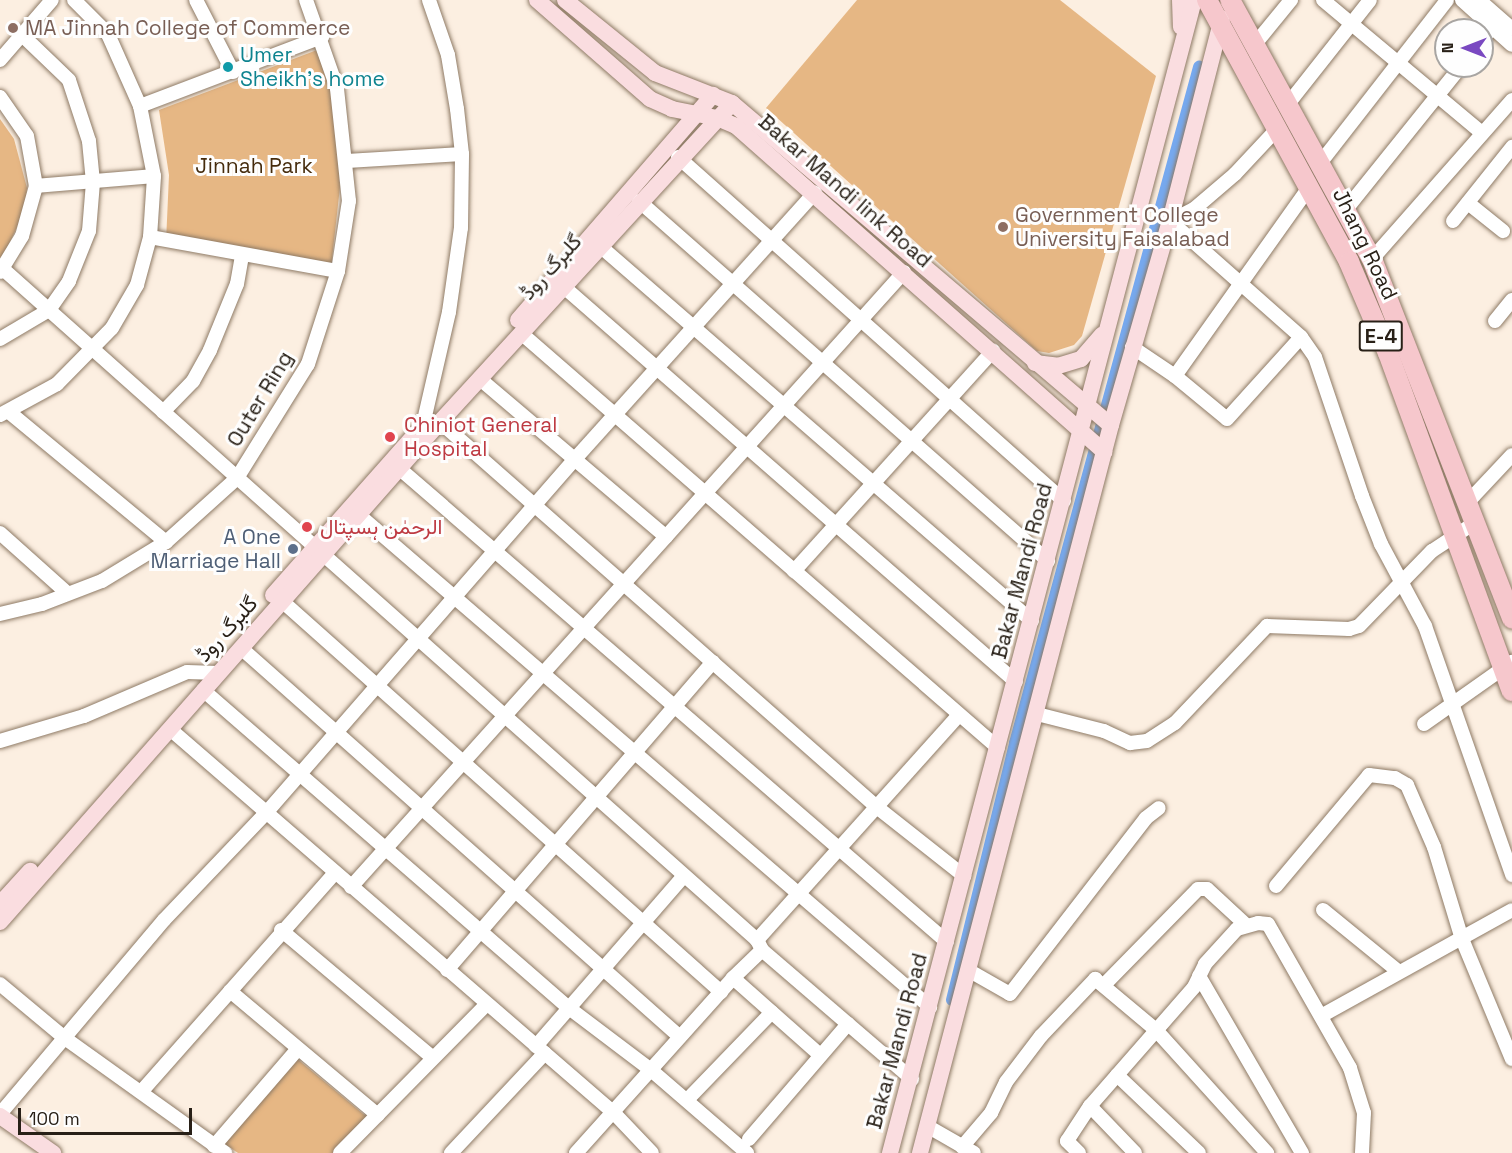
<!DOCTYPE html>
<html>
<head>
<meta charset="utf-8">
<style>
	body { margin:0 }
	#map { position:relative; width:1512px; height:1153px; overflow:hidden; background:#fcefe1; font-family:"Space Grotesk",Vazirmatn,sans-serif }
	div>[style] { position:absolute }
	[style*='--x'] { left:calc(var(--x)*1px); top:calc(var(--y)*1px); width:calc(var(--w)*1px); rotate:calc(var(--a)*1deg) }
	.green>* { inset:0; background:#e6b784 }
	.canal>* { height:12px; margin:-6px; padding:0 6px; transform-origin:6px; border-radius:6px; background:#76a9ef }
	.roads { filter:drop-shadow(0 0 2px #8e7a65) drop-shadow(0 0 2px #8e7a65) }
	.minor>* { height:14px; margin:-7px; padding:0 7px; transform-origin:7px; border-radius:7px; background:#fff }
	.major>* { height:16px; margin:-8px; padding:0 8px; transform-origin:8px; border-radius:8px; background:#fadde0 }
	.highway>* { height:20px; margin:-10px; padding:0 10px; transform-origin:10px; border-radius:10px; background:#f6c7cc }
	.dots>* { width:16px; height:16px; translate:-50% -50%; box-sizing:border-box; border:3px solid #fefefe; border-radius:50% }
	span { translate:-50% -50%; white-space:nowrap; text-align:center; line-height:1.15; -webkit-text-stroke:6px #fefefe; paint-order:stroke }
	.shield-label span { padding:2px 4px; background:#fefefe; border:2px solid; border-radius:4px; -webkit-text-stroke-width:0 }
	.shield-label { font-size:20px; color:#282017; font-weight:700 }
	.education-label { font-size:21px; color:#785e54 }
	.left { translate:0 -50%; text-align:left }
	.culture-label { font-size:21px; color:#0d838f }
	.park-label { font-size:21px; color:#462c0d }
	.street-label { font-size:21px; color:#282017 }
	.health-label { font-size:21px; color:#be3a42 }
	.service-label { font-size:21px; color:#4e5e75 }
	.right { translate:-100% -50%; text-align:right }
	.north { position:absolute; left:1434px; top:18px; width:60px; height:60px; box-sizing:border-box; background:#fefefe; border:2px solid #a8a5a2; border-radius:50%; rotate:270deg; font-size:16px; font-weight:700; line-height:24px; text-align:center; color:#282017 }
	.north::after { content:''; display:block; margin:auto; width:21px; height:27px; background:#7a49c1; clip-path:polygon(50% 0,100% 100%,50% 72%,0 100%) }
	.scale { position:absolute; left:18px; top:1108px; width:174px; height:27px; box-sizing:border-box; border:3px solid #282017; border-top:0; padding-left:8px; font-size:18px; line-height:21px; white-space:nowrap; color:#282017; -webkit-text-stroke:4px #fefefe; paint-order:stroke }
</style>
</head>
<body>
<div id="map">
	<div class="green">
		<i style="clip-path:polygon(857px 0,1060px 0,1156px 76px,1082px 336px,1074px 345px,1049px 353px,1037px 351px,766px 108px)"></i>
		<i style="clip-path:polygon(317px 50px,331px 93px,337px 141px,340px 187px,331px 268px,166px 242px,169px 175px,159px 110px)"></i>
		<i style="clip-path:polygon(0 119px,14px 139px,27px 188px,25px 210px,0 263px)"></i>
		<i style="clip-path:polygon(295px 1057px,368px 1118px,334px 1153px,238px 1153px,222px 1142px)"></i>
	</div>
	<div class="canal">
		<i style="--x:952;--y:1000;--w:265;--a:-76.2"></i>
		<i style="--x:1015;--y:743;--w:701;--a:-74.77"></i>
	</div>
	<div class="roads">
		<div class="minor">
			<i style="--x:196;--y:0;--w:81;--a:62.8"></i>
			<i style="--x:1323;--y:0;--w:207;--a:39.9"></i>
			<i style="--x:1462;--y:0;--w:67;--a:42"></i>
			<i style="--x:1479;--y:0;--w:44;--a:41.3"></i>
			<i style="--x:1482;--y:40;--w:16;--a:-52"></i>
			<i style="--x:1255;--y:44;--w:57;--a:-50.7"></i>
			<i style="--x:0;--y:60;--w:79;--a:-49.1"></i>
			<i style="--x:0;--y:97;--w:47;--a:55.3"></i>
			<i style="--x:27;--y:136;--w:51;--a:79.8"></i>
			<i style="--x:36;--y:186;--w:52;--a:105.6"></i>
			<i style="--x:22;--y:236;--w:42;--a:121.4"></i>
			<i style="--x:1288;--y:104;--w:132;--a:-51.7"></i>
			<i style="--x:140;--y:106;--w:195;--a:-20.8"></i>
			<i style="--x:1278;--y:128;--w:63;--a:133.1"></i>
			<i style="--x:1235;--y:174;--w:54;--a:139.5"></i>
			<i style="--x:1194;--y:209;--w:27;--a:153"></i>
			<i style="--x:1170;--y:221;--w:175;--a:41.5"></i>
			<i style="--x:1301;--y:337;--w:24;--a:55"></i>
			<i style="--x:1315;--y:357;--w:147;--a:71.3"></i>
			<i style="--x:1362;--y:496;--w:52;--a:68.4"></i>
			<i style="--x:1381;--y:544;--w:93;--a:61.8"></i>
			<i style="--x:1425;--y:626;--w:264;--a:70.7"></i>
			<i style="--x:678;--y:157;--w:517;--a:41.71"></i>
			<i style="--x:347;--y:161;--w:115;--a:-3.5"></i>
			<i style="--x:1321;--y:162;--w:205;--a:-52.1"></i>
			<i style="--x:36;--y:186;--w:118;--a:-4.8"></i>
			<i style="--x:639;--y:201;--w:545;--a:41.35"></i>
			<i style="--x:1468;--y:203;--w:45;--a:38.7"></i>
			<i style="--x:1347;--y:208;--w:182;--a:-51.2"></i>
			<i style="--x:1453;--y:221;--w:95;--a:-51.4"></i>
			<i style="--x:150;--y:237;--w:191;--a:10.3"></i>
			<i style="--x:600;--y:246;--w:572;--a:40.96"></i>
			<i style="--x:1372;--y:259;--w:212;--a:-48.6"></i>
			<i style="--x:3;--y:269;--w:418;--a:41.7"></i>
			<i style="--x:564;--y:287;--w:600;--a:41.15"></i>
			<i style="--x:1495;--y:321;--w:27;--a:-51"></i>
			<i style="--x:521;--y:333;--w:632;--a:41.02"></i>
			<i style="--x:0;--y:339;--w:57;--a:-30.6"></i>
			<i style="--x:49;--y:310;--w:35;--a:-55"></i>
			<i style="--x:69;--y:281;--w:54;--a:-68.2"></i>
			<i style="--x:89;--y:231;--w:49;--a:-85.3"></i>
			<i style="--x:93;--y:182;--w:41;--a:-95.6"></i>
			<i style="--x:89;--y:141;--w:64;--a:-108.2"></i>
			<i style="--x:69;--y:80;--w:65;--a:-136.2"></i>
			<i style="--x:1132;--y:347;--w:52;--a:34"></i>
			<i style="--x:1175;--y:376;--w:233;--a:-54.6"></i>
			<i style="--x:1175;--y:376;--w:67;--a:39.6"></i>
			<i style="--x:1227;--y:419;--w:110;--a:-47.9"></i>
			<i style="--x:480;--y:379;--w:244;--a:40.3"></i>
			<i style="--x:9;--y:412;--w:204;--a:39.6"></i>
			<i style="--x:163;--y:412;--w:43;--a:-45.9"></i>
			<i style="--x:193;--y:381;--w:35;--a:-61"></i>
			<i style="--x:210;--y:350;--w:71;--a:-67.8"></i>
			<i style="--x:237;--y:284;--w:28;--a:-80"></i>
			<i style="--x:0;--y:415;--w:65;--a:-28.5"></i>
			<i style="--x:57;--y:384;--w:78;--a:-45.5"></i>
			<i style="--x:112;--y:328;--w:50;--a:-59.8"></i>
			<i style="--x:137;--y:285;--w:50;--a:-74.8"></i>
			<i style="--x:150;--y:237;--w:61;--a:-86.2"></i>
			<i style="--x:154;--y:176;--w:71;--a:-101.3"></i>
			<i style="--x:140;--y:106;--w:79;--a:-114"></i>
			<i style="--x:108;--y:34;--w:48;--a:-135"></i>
			<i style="--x:440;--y:422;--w:584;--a:41.39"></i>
			<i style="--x:878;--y:808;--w:110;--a:38.3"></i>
			<i style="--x:419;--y:442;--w:133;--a:-77"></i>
			<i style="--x:449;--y:312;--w:85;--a:-81.9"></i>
			<i style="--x:461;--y:228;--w:74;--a:-89.2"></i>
			<i style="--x:462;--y:154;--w:45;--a:-96.3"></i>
			<i style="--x:457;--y:109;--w:55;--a:-99.5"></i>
			<i style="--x:448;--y:55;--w:58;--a:-109.1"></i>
			<i style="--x:400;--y:469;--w:723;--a:40.85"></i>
			<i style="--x:1466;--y:504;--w:67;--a:-46.8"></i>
			<i style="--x:359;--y:515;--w:754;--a:40.75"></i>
			<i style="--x:0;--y:533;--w:90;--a:41.8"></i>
			<i style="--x:325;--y:556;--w:578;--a:41.63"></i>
			<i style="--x:757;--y:940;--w:11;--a:63"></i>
			<i style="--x:762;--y:950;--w:198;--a:40.7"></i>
			<i style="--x:794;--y:571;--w:297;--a:-47.9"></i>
			<i style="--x:282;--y:601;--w:588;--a:41.69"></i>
			<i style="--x:0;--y:614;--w:43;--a:-13.4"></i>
			<i style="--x:42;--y:604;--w:64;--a:-21"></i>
			<i style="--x:102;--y:581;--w:75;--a:-31.4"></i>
			<i style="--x:166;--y:542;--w:96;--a:-42"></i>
			<i style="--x:237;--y:478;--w:134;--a:-58.1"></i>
			<i style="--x:308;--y:364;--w:98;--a:-72.1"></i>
			<i style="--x:338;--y:271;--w:71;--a:-81.1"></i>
			<i style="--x:349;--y:201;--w:114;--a:-96.1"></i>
			<i style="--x:337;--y:88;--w:93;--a:-109.4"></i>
			<i style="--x:241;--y:648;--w:585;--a:41.54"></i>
			<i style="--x:203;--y:690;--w:485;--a:41"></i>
			<i style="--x:569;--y:1008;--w:103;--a:37.1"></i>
			<i style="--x:651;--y:1070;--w:127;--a:40.8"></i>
			<i style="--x:1037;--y:714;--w:69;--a:14.2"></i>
			<i style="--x:1104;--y:731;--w:29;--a:25"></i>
			<i style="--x:1130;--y:743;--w:17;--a:-7"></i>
			<i style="--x:1147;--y:741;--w:33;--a:-33"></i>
			<i style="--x:1175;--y:723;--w:134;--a:-46.5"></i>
			<i style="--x:1267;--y:626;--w:82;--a:2.1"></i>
			<i style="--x:1349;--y:629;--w:10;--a:-17"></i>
			<i style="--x:1359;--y:626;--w:105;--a:-45.8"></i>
			<i style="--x:1432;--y:551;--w:49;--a:-33.4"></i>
			<i style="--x:1424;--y:724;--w:108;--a:-35.2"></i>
			<i style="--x:170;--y:729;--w:587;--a:40.86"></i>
			<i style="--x:614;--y:1113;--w:55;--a:46.5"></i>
			<i style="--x:0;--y:741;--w:88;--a:-16.6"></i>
			<i style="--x:84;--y:716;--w:112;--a:-23.1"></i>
			<i style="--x:187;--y:672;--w:31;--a:2"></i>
			<i style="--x:1276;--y:886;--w:145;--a:-50"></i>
			<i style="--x:1369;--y:775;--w:26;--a:7"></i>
			<i style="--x:1395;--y:778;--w:14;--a:30"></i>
			<i style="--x:1407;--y:785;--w:68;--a:66.5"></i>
			<i style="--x:1434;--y:847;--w:96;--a:73.1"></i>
			<i style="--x:1462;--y:939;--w:130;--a:67.4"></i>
			<i style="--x:351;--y:887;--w:827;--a:-48.04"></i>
			<i style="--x:1323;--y:910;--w:98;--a:39.2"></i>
			<i style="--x:281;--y:930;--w:197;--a:40.1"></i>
			<i style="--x:757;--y:940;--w:302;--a:-48.1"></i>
			<i style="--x:447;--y:970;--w:407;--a:-49.2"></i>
			<i style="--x:968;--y:970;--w:48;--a:29.7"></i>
			<i style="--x:1010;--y:994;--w:222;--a:-52.3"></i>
			<i style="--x:1146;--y:818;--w:16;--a:-38"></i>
			<i style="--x:1199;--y:976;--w:205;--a:59.8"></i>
			<i style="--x:733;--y:978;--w:116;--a:41.5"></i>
			<i style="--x:0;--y:984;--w:86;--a:39.8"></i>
			<i style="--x:66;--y:1039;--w:196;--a:35.6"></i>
			<i style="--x:1104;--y:985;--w:134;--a:-45.6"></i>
			<i style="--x:1198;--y:889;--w:9;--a:0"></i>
			<i style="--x:1207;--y:889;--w:53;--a:42.7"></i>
			<i style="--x:230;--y:991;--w:193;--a:40"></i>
			<i style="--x:1321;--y:1016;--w:218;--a:-29"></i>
			<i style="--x:536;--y:1046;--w:225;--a:-49"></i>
			<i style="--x:1117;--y:1075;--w:113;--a:43.6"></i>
			<i style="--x:141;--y:1092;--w:293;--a:-48.5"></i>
			<i style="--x:687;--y:1100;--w:122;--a:-46"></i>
			<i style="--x:1090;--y:1106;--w:65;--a:46.2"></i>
			<i style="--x:0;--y:1114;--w:254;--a:-49.8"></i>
			<i style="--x:164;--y:920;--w:148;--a:-46.4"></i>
			<i style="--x:266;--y:813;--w:468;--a:-48.9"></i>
			<i style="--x:574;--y:460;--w:360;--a:-48"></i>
			<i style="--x:927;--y:1126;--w:54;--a:29.9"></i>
			<i style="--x:749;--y:1139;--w:152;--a:-49.3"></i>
			<i style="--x:214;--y:1146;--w:127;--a:-49.2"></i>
			<i style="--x:962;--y:1147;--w:45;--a:-49.5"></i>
			<i style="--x:991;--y:1113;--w:34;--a:-64"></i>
			<i style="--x:1006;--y:1082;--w:58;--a:-52.7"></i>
			<i style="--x:1041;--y:1036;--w:79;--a:-46.5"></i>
			<i style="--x:1095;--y:979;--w:80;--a:39.9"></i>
			<i style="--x:1156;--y:1030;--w:166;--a:47.9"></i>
			<i style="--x:340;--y:1153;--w:209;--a:-45.4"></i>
			<i style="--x:451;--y:1153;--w:137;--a:-46.8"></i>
			<i style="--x:576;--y:1153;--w:235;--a:-48.1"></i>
			<i style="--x:733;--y:978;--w:40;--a:-44"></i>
			<i style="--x:1079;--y:1153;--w:17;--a:-135"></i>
			<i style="--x:1067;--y:1141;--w:42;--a:-56.7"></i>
			<i style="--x:1090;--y:1106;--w:158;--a:-48.8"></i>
			<i style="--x:1194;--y:987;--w:25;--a:-64"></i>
			<i style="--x:1205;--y:964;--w:47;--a:-47.6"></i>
			<i style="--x:1237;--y:929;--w:22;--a:-16"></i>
			<i style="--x:1258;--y:923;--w:10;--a:6"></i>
			<i style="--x:1268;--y:924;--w:166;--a:60.3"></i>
			<i style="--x:1350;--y:1068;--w:47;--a:72.7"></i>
			<i style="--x:1364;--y:1113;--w:40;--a:92.9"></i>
		</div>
		<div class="major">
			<i style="--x:537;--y:0;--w:150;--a:41.2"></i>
			<i style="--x:650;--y:99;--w:24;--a:24"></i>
			<i style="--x:672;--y:109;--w:46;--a:11.3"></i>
			<i style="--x:717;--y:118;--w:21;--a:23"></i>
			<i style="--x:736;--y:126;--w:492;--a:41.5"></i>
			<i style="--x:565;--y:0;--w:116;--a:39"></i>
			<i style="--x:655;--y:73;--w:83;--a:21.3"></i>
			<i style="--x:732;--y:103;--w:497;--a:40.4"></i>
			<i style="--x:1180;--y:0;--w:27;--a:88"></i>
			<i style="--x:518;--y:320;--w:298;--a:-49.1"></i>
			<i style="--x:1035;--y:363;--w:23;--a:7"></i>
			<i style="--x:1058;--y:366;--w:24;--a:-17"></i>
			<i style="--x:1081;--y:359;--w:32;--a:-49"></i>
			<i style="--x:273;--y:595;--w:217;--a:-48.5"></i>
			<i style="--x:0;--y:904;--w:45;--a:-47.7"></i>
			<i style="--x:0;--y:922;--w:666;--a:-48.65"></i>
			<i style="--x:440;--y:422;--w:432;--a:-47.5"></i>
			<i style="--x:0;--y:1116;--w:65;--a:34.9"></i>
			<i style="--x:890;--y:1153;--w:1192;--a:-75.23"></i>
			<i style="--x:920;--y:1153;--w:753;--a:-75.3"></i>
			<i style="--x:1111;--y:425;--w:212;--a:-73.9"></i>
			<i style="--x:1170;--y:221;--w:209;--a:-75.6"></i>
		</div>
		<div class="highway">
			<i style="--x:1207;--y:0;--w:298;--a:61.5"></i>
			<i style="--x:1349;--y:262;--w:99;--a:66.8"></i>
			<i style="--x:1388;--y:353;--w:360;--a:69.9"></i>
			<i style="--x:1230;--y:0;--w:295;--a:61.3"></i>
			<i style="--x:1372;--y:259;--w:386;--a:68.7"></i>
		</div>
	</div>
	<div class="dots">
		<i style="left:13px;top:28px;background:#8d6e63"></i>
		<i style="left:228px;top:67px;background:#0f9aa8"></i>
		<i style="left:1003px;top:227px;background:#8d6e63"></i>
		<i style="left:390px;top:437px;background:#e0444e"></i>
		<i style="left:307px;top:527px;background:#e0444e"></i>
		<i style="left:293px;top:549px;background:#5c6f8a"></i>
	</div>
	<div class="shield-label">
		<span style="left:1381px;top:336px">E-4</span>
	</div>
	<div class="education-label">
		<span class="left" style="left:25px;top:28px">MA Jinnah College of Commerce</span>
		<span class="left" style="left:1015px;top:227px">Government College<br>University Faisalabad</span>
	</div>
	<div class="culture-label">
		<span class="left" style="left:240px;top:67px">Umer<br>Sheikh's home</span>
	</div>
	<div class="park-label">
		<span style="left:254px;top:166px">Jinnah Park</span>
	</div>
	<div class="street-label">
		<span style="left:845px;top:191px;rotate:41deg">Bakar Mandi link Road</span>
		<span style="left:1365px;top:244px;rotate:64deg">Jhang Road</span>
		<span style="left:551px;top:267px;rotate:-48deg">گلبرگ روڈ</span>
		<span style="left:260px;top:399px;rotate:-59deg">Outer Ring</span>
		<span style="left:1022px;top:571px;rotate:-75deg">Bakar Mandi Road</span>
		<span style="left:227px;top:629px;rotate:-48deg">گلبرگ روڈ</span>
		<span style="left:897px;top:1041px;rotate:-75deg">Bakar Mandi Road</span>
	</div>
	<div class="health-label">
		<span class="left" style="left:404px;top:437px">Chiniot General<br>Hospital</span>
		<span class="left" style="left:320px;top:527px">الرحمٰن ہسپتال</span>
	</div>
	<div class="service-label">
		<span class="right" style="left:281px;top:549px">A One<br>Marriage Hall</span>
	</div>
	<div class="north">N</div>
	<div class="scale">100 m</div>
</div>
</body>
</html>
